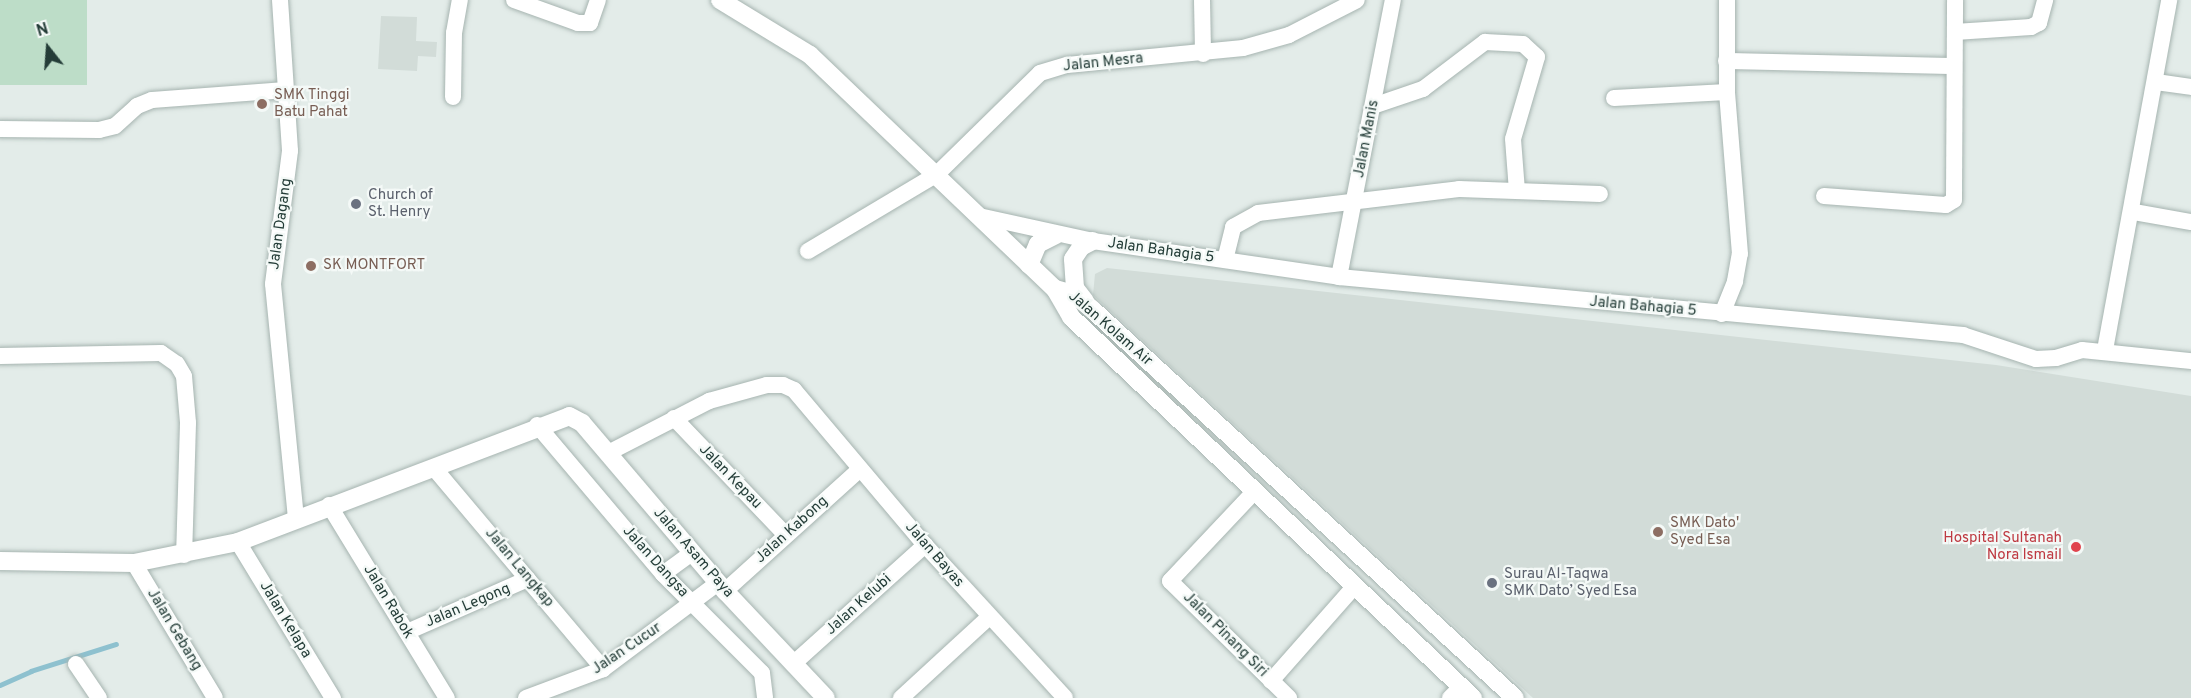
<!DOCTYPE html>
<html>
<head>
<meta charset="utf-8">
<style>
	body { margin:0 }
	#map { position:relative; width:2191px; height:698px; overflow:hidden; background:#e3ece9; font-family:Overpass,sans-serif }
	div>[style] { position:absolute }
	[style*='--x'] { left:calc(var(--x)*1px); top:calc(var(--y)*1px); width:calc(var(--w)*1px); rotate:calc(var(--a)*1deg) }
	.built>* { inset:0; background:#d2dcd8 }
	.green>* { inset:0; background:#bdddc8; transform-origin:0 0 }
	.stream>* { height:4.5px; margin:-2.25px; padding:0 2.25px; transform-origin:2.25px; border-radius:2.25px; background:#8ec1cf }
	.roads { filter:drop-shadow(0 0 2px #a6b4b0) drop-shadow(0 0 2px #a6b4b0) }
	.minor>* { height:16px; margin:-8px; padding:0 8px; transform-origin:8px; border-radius:8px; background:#fff }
	.tertiary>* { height:18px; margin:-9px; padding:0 9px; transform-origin:9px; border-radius:9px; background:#fff }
	.dots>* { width:16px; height:16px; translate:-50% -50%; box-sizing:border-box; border:3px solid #f4f9f7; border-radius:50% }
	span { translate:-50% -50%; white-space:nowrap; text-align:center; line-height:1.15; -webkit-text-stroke:4.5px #f4f9f7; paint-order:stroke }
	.street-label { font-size:15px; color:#243d38 }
	.education-label { font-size:15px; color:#785e54 }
	.left { translate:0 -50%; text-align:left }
	.worship-label { font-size:15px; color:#5b616d }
	.health-label { font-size:15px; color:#be3a42 }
	.right { translate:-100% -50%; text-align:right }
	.north { position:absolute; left:18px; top:18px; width:60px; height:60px; -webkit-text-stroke:4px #f4f9f7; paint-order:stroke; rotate:343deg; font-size:16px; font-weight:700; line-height:24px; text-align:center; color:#243d38 }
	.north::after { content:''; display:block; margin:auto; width:21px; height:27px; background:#243d38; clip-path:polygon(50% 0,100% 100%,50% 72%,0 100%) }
</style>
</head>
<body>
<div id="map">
	<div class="built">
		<i style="clip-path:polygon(381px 16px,417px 17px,416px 41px,437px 42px,436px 57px,418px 56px,417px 71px,378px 69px)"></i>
		<i style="clip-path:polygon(1107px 268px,1996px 365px,2191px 396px,2191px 698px,1533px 698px,1093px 295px,1095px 274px)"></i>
	</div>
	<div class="green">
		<i style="left:0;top:0;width:87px;height:85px"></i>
	</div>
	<div class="stream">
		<i style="--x:0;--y:685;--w:34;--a:-24"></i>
		<i style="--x:31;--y:671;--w:89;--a:-17.6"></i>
	</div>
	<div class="roads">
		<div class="minor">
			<i style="--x:280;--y:0;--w:151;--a:86.2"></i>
			<i style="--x:290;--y:151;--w:134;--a:97.3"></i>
			<i style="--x:273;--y:284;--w:236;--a:84.4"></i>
			<i style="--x:514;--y:0;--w:68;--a:19.8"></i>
			<i style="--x:578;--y:23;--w:12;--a:0"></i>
			<i style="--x:590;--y:23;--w:24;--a:-71"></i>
			<i style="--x:1202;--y:0;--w:54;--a:88.9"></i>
			<i style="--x:1955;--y:32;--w:76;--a:-3.8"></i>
			<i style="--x:2031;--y:27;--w:9;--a:-27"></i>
			<i style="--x:2039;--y:23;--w:24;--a:-75"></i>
			<i style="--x:1726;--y:61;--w:227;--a:1.3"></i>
			<i style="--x:2156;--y:82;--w:35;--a:8"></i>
			<i style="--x:453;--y:97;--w:64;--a:-89.1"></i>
			<i style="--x:454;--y:33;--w:34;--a:-80"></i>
			<i style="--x:1614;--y:98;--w:113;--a:-3"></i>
			<i style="--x:1373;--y:106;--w:53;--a:-18.8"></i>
			<i style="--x:1423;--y:89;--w:78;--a:-37.2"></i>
			<i style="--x:1485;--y:42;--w:38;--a:3"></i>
			<i style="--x:1523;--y:44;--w:19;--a:43"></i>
			<i style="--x:1537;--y:57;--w:85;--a:106.3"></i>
			<i style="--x:1513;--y:139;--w:52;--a:85.6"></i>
			<i style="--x:0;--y:129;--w:99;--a:0.6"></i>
			<i style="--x:99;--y:130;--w:16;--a:-14"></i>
			<i style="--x:115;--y:126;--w:30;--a:-42"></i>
			<i style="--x:137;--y:106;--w:16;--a:-22"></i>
			<i style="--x:152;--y:100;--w:134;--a:-4.3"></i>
			<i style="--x:1824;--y:196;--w:122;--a:4.2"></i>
			<i style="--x:1946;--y:205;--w:9;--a:-32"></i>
			<i style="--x:1954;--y:200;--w:200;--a:-89.7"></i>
			<i style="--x:2134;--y:212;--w:58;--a:10"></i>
			<i style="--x:979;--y:216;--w:117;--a:12.4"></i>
			<i style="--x:1093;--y:241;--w:249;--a:8.3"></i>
			<i style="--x:1339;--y:277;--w:627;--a:5.31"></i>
			<i style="--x:1963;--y:335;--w:77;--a:18.2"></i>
			<i style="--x:2036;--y:359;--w:20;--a:-3"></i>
			<i style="--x:2056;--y:358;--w:27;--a:-17"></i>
			<i style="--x:2082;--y:350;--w:110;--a:5.8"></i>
			<i style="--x:808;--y:251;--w:150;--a:-30.8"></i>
			<i style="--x:937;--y:174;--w:144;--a:-44.4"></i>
			<i style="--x:1040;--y:73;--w:28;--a:-17"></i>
			<i style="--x:1067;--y:65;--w:177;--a:-5.5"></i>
			<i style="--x:1243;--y:48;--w:48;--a:-15.8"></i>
			<i style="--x:1289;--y:35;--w:76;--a:-27.2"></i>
			<i style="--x:1225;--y:260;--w:34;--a:-76"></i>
			<i style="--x:1233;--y:227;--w:29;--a:-29"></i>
			<i style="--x:1258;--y:213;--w:202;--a:-6.8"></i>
			<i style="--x:1459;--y:189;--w:141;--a:2"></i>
			<i style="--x:1339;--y:277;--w:282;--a:-79"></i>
			<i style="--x:1722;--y:314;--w:35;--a:-68"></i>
			<i style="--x:1735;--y:281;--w:27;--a:-80"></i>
			<i style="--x:1740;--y:254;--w:163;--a:-94.6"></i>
			<i style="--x:1727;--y:92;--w:92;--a:-90"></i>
			<i style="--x:2105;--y:350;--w:356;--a:-79.6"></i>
			<i style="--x:0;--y:356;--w:161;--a:-1.1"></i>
			<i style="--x:161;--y:353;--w:19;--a:35"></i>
			<i style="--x:177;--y:364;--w:14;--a:60"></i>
			<i style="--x:184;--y:376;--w:47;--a:85.1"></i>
			<i style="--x:188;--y:423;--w:132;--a:91.7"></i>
			<i style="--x:674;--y:418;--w:162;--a:46.3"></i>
			<i style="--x:537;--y:425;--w:195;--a:49.8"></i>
			<i style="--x:663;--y:574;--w:140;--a:45"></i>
			<i style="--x:762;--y:673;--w:25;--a:83"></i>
			<i style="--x:608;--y:453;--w:114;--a:-27.2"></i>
			<i style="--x:709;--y:401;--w:60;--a:-15.4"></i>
			<i style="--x:767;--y:385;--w:16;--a:0"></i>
			<i style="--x:783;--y:385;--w:12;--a:24"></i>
			<i style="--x:794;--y:390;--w:203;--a:49.8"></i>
			<i style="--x:925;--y:545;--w:207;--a:47.5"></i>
			<i style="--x:434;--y:468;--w:263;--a:49.9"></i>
			<i style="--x:1253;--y:493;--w:121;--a:133.3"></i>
			<i style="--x:1170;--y:581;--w:167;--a:44.5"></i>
			<i style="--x:329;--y:505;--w:226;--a:58.6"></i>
			<i style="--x:238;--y:542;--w:183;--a:58.7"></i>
			<i style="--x:134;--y:563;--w:157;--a:59"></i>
			<i style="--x:663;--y:574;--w:36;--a:-36"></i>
			<i style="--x:725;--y:591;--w:182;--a:-42.1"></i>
			<i style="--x:407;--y:632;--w:132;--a:-23.7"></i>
			<i style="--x:76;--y:664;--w:41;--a:55.9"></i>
			<i style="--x:793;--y:664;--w:178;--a:-42"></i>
			<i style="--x:1271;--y:681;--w:124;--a:-48.6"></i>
			<i style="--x:526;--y:698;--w:82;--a:-20.6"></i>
			<i style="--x:603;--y:669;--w:144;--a:-36.8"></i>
			<i style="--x:901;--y:698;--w:120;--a:-42.6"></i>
			<i style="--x:1450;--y:698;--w:16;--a:-45"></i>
		</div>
		<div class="tertiary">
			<i style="--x:720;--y:0;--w:105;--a:31.4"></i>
			<i style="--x:810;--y:55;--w:339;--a:43.7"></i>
			<i style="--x:1029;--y:265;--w:23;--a:-67"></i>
			<i style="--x:1038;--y:244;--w:20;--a:-27"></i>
			<i style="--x:1055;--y:289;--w:20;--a:15"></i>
			<i style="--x:1074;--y:294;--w:25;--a:40"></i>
			<i style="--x:1093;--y:310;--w:573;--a:42.6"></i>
			<i style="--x:1055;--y:289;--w:32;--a:60"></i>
			<i style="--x:1071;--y:317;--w:554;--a:43.46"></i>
			<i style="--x:1085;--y:301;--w:16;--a:-128"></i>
			<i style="--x:1075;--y:288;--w:29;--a:-94"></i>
			<i style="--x:1073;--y:259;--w:14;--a:-56"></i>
			<i style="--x:1081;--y:247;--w:13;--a:-27"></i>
			<i style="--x:0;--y:561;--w:134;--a:0.9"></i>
			<i style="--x:134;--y:563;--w:106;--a:-11.4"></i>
			<i style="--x:238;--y:542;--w:354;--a:-20.8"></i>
			<i style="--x:569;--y:416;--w:15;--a:28"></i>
			<i style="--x:582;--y:423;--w:221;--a:49.6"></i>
			<i style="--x:725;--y:591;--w:147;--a:46.7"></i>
		</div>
	</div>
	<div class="dots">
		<i style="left:262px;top:104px;background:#8d6e63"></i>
		<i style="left:356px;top:204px;background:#6b7280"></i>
		<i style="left:311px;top:266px;background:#8d6e63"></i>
		<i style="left:1658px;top:532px;background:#8d6e63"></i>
		<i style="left:2076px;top:547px;background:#e0444e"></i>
		<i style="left:1492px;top:583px;background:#6b7280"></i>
	</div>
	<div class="street-label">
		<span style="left:1103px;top:63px;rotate:-6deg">Jalan Mesra</span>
		<span style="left:1367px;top:139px;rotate:-79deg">Jalan Manis</span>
		<span style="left:281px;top:224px;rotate:-82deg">Jalan Dagang</span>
		<span style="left:1161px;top:251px;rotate:8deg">Jalan Bahagia 5</span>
		<span style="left:1643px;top:307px;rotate:5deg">Jalan Bahagia 5</span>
		<span style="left:1110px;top:329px;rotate:41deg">Jalan Kolam Air</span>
		<span style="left:730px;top:477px;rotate:46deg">Jalan Kepau</span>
		<span style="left:792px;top:530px;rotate:-42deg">Jalan Kabong</span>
		<span style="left:693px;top:553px;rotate:49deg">Jalan Asam Paya</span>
		<span style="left:934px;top:555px;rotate:49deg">Jalan Bayas</span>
		<span style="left:655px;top:562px;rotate:48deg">Jalan Dangsa</span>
		<span style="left:519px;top:568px;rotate:50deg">Jalan Langkap</span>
		<span style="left:388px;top:602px;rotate:59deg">Jalan Rabok</span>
		<span style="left:859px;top:605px;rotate:-42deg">Jalan Kelubi</span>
		<span style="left:468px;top:606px;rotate:-23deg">Jalan Legong</span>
		<span style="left:285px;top:620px;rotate:59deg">Jalan Kelapa</span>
		<span style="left:174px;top:630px;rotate:59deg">Jalan Gebang</span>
		<span style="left:1225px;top:635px;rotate:45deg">Jalan Pinang Siri</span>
		<span style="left:627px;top:649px;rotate:-34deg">Jalan Cucur</span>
	</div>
	<div class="education-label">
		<span class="left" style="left:274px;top:104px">SMK Tinggi<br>Batu Pahat</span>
		<span class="left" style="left:323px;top:266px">SK MONTFORT</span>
		<span class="left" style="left:1670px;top:532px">SMK Dato'<br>Syed Esa</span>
	</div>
	<div class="worship-label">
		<span class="left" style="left:368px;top:204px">Church of<br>St. Henry</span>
		<span class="left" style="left:1504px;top:583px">Surau Al-Taqwa<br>SMK Dato’ Syed Esa</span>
	</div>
	<div class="health-label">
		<span class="right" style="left:2062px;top:547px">Hospital Sultanah<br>Nora Ismail</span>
	</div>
	<div class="north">N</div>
</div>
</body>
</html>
